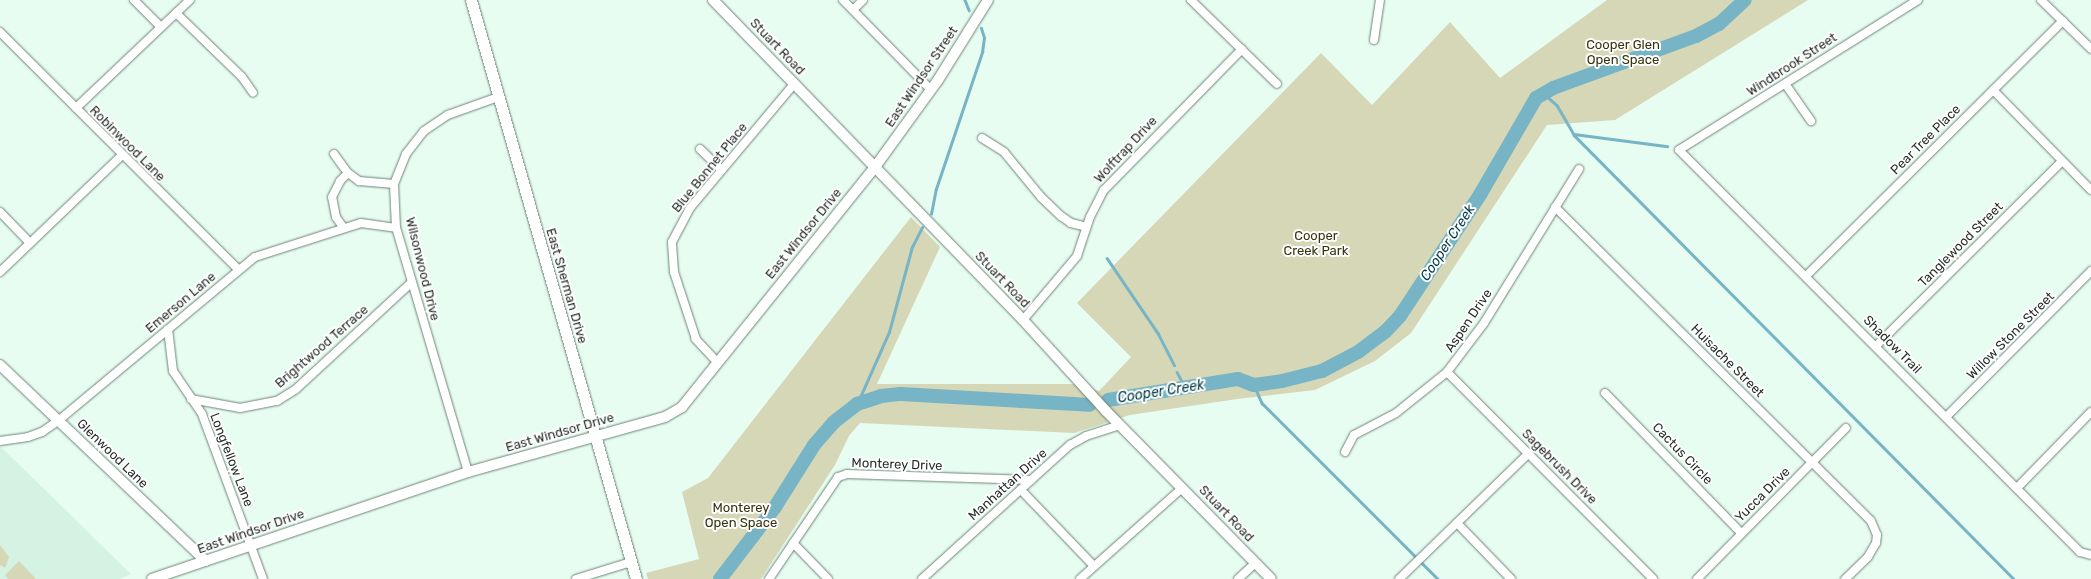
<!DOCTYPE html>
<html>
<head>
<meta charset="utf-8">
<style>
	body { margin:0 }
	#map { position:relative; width:2091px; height:579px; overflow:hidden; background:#e7fdf1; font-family:Rubik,sans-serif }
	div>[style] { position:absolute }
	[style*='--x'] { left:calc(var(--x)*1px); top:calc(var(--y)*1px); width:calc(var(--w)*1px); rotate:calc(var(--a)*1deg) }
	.built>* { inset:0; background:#d5f3e3 }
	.green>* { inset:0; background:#d6d7b7 }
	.stream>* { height:2.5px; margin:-1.25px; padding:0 1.25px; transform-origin:1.25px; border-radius:1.25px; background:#77b4c5 }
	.river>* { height:14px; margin:-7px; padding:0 7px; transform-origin:7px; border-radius:7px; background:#77b4c5 }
	.roads { filter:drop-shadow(0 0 1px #6f8378) drop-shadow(0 0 1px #6f8378) }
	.minor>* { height:8px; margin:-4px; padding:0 4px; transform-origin:4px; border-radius:4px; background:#fff }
	.tertiary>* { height:10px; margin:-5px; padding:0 5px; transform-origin:5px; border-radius:5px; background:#fff }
	.secondary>* { height:11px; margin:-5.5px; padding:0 5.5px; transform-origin:5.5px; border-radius:5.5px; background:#fff }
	span { translate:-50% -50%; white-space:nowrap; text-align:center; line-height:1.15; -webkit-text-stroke:4px #fff; paint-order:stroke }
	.park-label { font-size:13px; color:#35340c }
	.street-label { font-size:13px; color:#28302c }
	.water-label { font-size:14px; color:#003b47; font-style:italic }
</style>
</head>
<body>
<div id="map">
	<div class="built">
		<i style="clip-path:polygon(0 446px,131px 574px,120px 579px,0 579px)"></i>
	</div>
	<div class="green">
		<i style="clip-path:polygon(1607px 0,1808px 0,1615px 120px,1547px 125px,1411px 333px,1375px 361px,1315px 390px,1237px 399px,1130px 415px,1074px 433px,860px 423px,849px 436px,835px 465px,761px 579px,648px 579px,646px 573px,699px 559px,682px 492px,708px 478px,911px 217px,940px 247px,877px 384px,1073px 384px,1099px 391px,1131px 357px,1077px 303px,1321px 53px,1372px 105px,1450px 22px,1500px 78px)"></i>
		<i style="clip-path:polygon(0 545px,9px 557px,5px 568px,0 565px)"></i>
		<i style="clip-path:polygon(19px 561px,36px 579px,8px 579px,5px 575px)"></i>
	</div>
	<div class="stream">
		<i style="--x:965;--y:0;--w:11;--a:68"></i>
		<i style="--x:1543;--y:93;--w:18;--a:41"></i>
		<i style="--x:1557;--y:105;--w:34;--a:60"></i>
		<i style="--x:1574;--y:135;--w:625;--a:45.26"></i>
		<i style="--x:1574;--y:134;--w:94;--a:7.4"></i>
		<i style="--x:931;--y:214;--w:25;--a:-79"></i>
		<i style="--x:936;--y:189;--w:145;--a:-71.4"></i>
		<i style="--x:982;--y:52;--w:14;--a:-82"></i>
		<i style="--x:984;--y:38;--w:10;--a:-107"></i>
		<i style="--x:1107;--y:258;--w:91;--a:55.8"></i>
		<i style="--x:1158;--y:333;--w:36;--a:63"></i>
		<i style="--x:1177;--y:372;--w:17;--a:62"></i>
		<i style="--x:1254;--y:385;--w:20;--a:66"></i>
		<i style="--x:1262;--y:403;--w:249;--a:45"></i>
		<i style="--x:857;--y:404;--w:79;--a:-66"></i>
		<i style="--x:889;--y:332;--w:88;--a:-74.9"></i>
		<i style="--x:912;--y:247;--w:22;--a:-63"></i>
	</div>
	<div class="river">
		<i style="--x:1108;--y:400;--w:132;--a:-9.2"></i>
		<i style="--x:1238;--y:379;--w:17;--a:21"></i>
		<i style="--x:1254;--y:385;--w:28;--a:-8"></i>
		<i style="--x:1282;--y:381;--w:41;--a:-14"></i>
		<i style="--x:1322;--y:371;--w:41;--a:-27.8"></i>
		<i style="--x:1358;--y:352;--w:34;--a:-37"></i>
		<i style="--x:1385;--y:332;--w:22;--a:-47"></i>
		<i style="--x:1400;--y:316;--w:147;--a:-56.6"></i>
		<i style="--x:1481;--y:193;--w:110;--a:-59.9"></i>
		<i style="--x:1536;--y:98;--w:20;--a:-30"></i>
		<i style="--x:1553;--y:88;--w:152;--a:-20"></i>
		<i style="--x:1696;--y:36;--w:26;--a:-28"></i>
		<i style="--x:1719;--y:24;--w:35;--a:-43"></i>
		<i style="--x:720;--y:579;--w:91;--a:-52.6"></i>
		<i style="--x:775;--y:507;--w:73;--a:-57.8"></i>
		<i style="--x:814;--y:445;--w:30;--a:-49"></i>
		<i style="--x:834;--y:422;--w:29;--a:-38"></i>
		<i style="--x:857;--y:404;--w:25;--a:-18"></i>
		<i style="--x:881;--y:396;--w:20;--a:-6"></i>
		<i style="--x:901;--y:394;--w:189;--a:3.3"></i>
	</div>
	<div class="roads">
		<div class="minor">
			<i style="--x:134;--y:0;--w:38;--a:45"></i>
			<i style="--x:843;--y:0;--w:126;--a:45.6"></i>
			<i style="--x:1191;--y:0;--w:120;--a:44.3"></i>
			<i style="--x:1918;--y:0;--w:282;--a:147.9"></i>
			<i style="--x:1679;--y:150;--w:568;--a:45.07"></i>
			<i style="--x:2080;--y:552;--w:11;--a:15"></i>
			<i style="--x:2041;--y:0;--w:70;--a:44.4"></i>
			<i style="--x:853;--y:10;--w:14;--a:-45"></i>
			<i style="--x:176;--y:13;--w:92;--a:44.1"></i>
			<i style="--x:242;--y:77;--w:19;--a:55"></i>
			<i style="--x:0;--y:32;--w:337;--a:44.9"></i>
			<i style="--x:1374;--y:40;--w:40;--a:-81.5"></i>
			<i style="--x:1786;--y:85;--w:44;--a:55.2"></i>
			<i style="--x:1993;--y:90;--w:140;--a:45.6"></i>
			<i style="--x:76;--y:108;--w:157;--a:-43.5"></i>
			<i style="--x:982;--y:138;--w:26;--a:32"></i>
			<i style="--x:1004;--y:152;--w:58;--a:50.6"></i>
			<i style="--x:1041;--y:197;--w:28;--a:44"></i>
			<i style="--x:1061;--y:216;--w:12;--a:35"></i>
			<i style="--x:1071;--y:223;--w:16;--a:14"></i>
			<i style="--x:700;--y:149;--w:30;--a:44"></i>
			<i style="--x:334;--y:154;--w:24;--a:54"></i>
			<i style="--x:348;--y:173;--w:14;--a:36"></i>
			<i style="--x:359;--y:181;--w:35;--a:5"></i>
			<i style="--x:1555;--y:207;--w:445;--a:44.8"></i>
			<i style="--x:1871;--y:521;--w:15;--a:67"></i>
			<i style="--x:1877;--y:535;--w:8;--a:97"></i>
			<i style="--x:1876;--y:543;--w:16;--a:120"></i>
			<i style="--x:1868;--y:557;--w:32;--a:136"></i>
			<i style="--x:0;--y:212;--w:43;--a:45.9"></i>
			<i style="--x:343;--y:227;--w:12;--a:-125"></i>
			<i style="--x:336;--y:217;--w:20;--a:-101"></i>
			<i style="--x:332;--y:197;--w:18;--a:-63"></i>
			<i style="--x:340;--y:181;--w:11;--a:-45"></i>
			<i style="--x:0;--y:272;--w:169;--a:-43.8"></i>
			<i style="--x:1806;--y:276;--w:362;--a:-44.8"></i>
			<i style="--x:1023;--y:320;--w:84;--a:-49.8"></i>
			<i style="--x:1077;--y:256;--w:41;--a:-71.6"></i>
			<i style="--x:1090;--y:217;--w:30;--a:-63"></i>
			<i style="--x:1104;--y:190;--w:197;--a:-45.6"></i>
			<i style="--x:168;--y:329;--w:42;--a:83.2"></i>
			<i style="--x:173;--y:371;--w:52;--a:56"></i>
			<i style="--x:202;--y:414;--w:176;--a:69.7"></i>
			<i style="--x:1876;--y:346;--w:262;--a:-44.8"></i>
			<i style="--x:718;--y:363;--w:33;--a:-133"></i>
			<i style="--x:696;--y:339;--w:71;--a:-108.2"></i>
			<i style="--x:674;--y:272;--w:30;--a:-94"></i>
			<i style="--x:672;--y:242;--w:38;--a:-62"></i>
			<i style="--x:690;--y:208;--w:163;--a:-50"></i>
			<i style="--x:1447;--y:372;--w:292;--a:45.1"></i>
			<i style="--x:1605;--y:393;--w:195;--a:45.8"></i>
			<i style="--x:191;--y:399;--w:50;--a:10.4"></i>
			<i style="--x:240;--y:408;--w:38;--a:-11"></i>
			<i style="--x:277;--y:401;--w:22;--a:-32"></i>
			<i style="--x:296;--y:389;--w:156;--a:-42.7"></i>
			<i style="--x:1946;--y:417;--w:206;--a:-45.2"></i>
			<i style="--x:0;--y:441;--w:28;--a:-8"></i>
			<i style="--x:28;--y:437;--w:15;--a:-20"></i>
			<i style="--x:42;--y:432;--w:19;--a:-35"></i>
			<i style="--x:58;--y:421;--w:256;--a:-39.8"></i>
			<i style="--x:255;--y:257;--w:111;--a:-17.8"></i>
			<i style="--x:361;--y:223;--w:35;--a:8"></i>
			<i style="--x:1345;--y:452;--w:19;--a:-62"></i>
			<i style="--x:1354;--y:435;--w:47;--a:-27.6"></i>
			<i style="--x:1396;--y:413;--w:65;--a:-38.8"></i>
			<i style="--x:1447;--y:372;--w:61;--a:-52.9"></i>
			<i style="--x:1484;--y:323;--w:181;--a:-58.3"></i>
			<i style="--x:468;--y:472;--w:254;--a:-106.4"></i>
			<i style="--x:396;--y:228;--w:44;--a:-92.6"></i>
			<i style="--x:394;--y:184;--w:32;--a:-68"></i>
			<i style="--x:406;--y:154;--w:29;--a:-52"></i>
			<i style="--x:424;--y:131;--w:29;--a:-34"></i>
			<i style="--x:448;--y:115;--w:53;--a:-19.8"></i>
			<i style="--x:2017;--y:488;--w:106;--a:-45.8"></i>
			<i style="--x:1021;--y:490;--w:105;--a:46.2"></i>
			<i style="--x:1457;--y:523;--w:78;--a:46"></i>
			<i style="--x:793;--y:543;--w:50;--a:45.8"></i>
			<i style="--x:576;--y:579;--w:58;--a:-17.2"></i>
			<i style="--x:769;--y:579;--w:123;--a:-55.9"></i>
			<i style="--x:838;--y:477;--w:9;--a:-18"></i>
			<i style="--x:847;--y:474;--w:184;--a:1.9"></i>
			<i style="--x:922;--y:579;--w:200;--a:-42.2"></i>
			<i style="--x:1070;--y:445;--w:18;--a:-29"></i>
			<i style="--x:1086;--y:436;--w:36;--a:-18"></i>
			<i style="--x:1080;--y:579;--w:137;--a:-41.7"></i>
			<i style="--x:1238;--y:579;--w:23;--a:-43"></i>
			<i style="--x:1399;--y:579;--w:180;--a:-44.1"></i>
			<i style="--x:1697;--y:579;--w:212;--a:-45.4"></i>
		</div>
		<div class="tertiary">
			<i style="--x:713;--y:0;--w:446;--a:45.9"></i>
			<i style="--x:1023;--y:320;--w:123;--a:47.6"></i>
			<i style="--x:1106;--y:411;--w:235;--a:45.5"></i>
			<i style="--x:0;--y:365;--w:284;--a:43.6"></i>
			<i style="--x:152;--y:579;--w:334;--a:-18.7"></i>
			<i style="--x:468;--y:472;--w:205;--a:-15.6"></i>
			<i style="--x:665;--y:417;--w:20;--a:-30"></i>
			<i style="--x:682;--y:407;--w:308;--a:-51.2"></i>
			<i style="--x:875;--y:167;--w:107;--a:-54.1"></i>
			<i style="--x:938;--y:80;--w:94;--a:-58"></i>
		</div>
		<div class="secondary">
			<i style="--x:471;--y:0;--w:602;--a:74.09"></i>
		</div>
	</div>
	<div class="park-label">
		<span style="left:1623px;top:53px">Cooper Glen<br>Open Space</span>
		<span style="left:1316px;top:244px">Cooper<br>Creek Park</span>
		<span style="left:741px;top:516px">Monterey<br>Open Space</span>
	</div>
	<div class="street-label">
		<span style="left:777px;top:47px;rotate:46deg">Stuart Road</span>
		<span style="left:1792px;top:65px;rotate:-33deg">Windbrook Street</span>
		<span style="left:922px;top:77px;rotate:-56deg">East Windsor Street</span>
		<span style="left:1926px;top:140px;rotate:-45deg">Pear Tree Place</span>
		<span style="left:127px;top:144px;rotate:45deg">Robinwood Lane</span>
		<span style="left:1126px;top:150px;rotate:-47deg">Wolftrap Drive</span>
		<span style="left:710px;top:168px;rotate:-51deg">Blue Bonnet Place</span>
		<span style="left:804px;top:234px;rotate:-51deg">East Windsor Drive</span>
		<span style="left:1961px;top:245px;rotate:-45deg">Tanglewood Street</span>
		<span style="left:422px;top:269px;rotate:76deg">Wilsonwood Drive</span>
		<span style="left:1002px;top:280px;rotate:46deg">Stuart Road</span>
		<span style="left:566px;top:286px;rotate:74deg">East Sherman Drive</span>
		<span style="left:181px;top:303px;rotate:-40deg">Emerson Lane</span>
		<span style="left:1469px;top:321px;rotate:-56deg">Aspen Drive</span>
		<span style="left:2011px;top:336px;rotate:-45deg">Willow Stone Street</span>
		<span style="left:1892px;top:345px;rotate:45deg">Shadow Trail</span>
		<span style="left:322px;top:347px;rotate:-41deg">Brightwood Terrace</span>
		<span style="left:1727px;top:361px;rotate:45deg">Huisache Street</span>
		<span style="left:560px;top:433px;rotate:-16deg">East Windsor Drive</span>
		<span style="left:112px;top:454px;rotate:44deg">Glenwood Lane</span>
		<span style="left:1682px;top:454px;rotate:46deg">Cactus Circle</span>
		<span style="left:231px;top:460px;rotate:69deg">Longfellow Lane</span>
		<span style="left:897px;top:465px;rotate:2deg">Monterey Drive</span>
		<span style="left:1559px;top:467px;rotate:45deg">Sagebrush Drive</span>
		<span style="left:1008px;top:485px;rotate:-42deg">Manhattan Drive</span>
		<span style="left:1763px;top:495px;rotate:-45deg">Yucca Drive</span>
		<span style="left:1226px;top:514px;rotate:46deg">Stuart Road</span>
		<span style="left:251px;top:532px;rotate:-19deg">East Windsor Drive</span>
	</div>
	<div class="water-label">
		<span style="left:1448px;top:243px;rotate:-57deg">Cooper Creek</span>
		<span style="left:1161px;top:392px;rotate:-9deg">Cooper Creek</span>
	</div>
</div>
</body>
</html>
